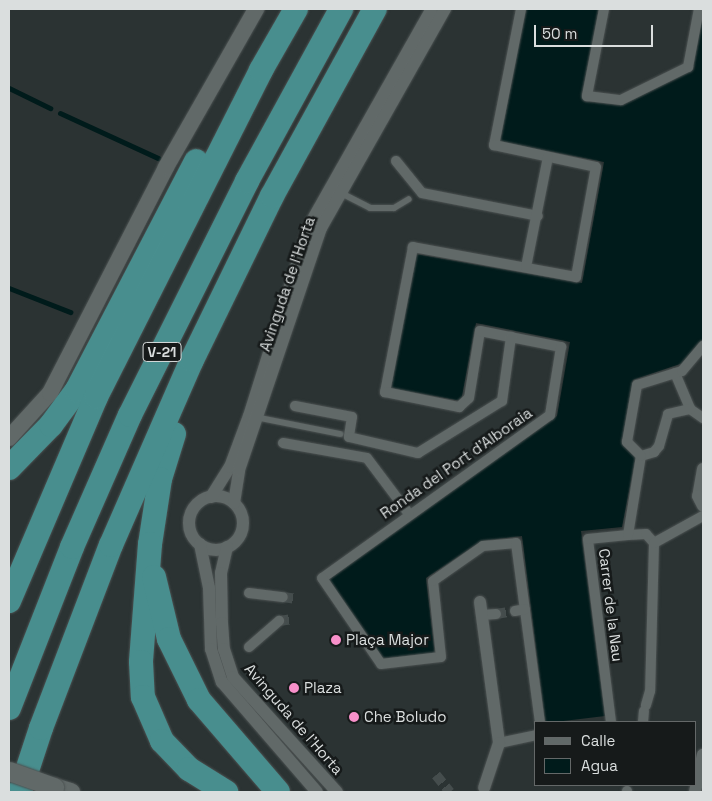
<!DOCTYPE html>
<html>
<head>
<meta charset="utf-8">
<style>
	body { margin:0 }
	#map { position:relative; width:712px; height:801px; overflow:hidden; background:#2b3333; font-family:"Space Grotesk",sans-serif }
	div>[style] { position:absolute }
	[style*='--x'] { left:calc(var(--x)*1px); top:calc(var(--y)*1px); width:calc(var(--w)*1px); rotate:calc(var(--a)*1deg) }
	.water>* { inset:0; background:#001b1b }
	.stream>* { height:5px; margin:-2.5px; padding:0 2.5px; transform-origin:2.5px; border-radius:2.5px; background:#001b1b }
	.pedestrian-tunnel>* { height:10px; margin-top:-5px; transform-origin:0; background:repeating-linear-gradient(90deg,#454d4d 0 10px,transparent 0 15px) }
	.roads { filter:drop-shadow(0 0 1px #4b5151) drop-shadow(0 0 1px #4b5151) }
	.service>* { height:6px; margin:-3px; padding:0 3px; transform-origin:3px; border-radius:3px; background:#616968 }
	.pedestrian>* { height:10px; margin:-5px; padding:0 5px; transform-origin:5px; border-radius:5px; background:#616968 }
	.minor>* { height:12px; margin:-6px; padding:0 6px; transform-origin:6px; border-radius:6px; background:#616968 }
	.minor>.ring { margin:-6px; padding:0; box-sizing:content-box; background:none; border:12px solid #616968; border-radius:50% }
	.tertiary>* { height:16px; margin:-8px; padding:0 8px; transform-origin:8px; border-radius:8px; background:#616968 }
	.secondary>* { height:19px; margin:-9.5px; padding:0 9.5px; transform-origin:9.5px; border-radius:9.5px; background:#616968 }
	.motorway>* { height:24px; margin:-12px; padding:0 12px; transform-origin:12px; border-radius:12px; background:#488e8e }
	.bridges { filter:drop-shadow(0 0 1px #4b5151) drop-shadow(0 0 1px #4b5151) }
	.secondary-bridge>* { height:19px; margin:-9.5px; padding:0 9.5px; transform-origin:9.5px; border-radius:9.5px; background:#616968 }
	.dots>* { width:14px; height:14px; translate:-50% -50%; box-sizing:border-box; border:2px solid #161a1a; border-radius:50% }
	span { translate:-50% -50%; white-space:nowrap; text-align:center; line-height:1.15; -webkit-text-stroke:5px #161a1a; paint-order:stroke }
	.shield-label span { padding:1px 4px; background:#161a1a; border:1px solid; border-radius:4px; -webkit-text-stroke-width:0 }
	.shield-label { font-size:14px; color:#dadede; font-weight:700 }
	.street-label { font-size:15px; color:#dadede }
	.poi-label { font-size:15px; color:#dadede }
	.left { translate:0 -50%; text-align:left }
	.frame { position:absolute; inset:0; border:10px solid #dadede; pointer-events:none }
	.legend { position:absolute; left:534px; top:721px; width:162px; height:65px; box-sizing:border-box; background:#161a1a; border:1px solid #646868; margin:0; padding:6px 9px; list-style:none; font-size:15px; color:#dadede }
	.legend li { display:flex; align-items:center; gap:10px; height:25px }
	.legend b { width:25px; border:1px solid #646868 }
	.scale { position:absolute; left:534px; top:25px; width:119px; height:22px; box-sizing:border-box; border:2px solid #dadede; border-top:0; padding-left:6px; font-size:15px; line-height:18px; white-space:nowrap; color:#dadede; -webkit-text-stroke:4px #161a1a; paint-order:stroke }
</style>
</head>
<body>
<div id="map">
	<div class="water">
		<i style="clip-path:polygon(525px 9px,599px 9px,582px 98px,622px 105px,692px 70px,703px 13px,703px 339px,683px 363px,633px 380px,622px 442px,636px 456px,622px 527px,581px 531px,605px 716px,555px 722px,545px 722px,522px 536px,482px 541px,426px 578px,435px 654px,382px 660px,328px 580px,557px 416px,570px 342px,476px 323px,461px 401px,390px 388px,416px 254px,582px 283px,604px 162px,500px 142px)"></i>
	</div>
	<div class="stream">
		<i style="--x:9;--y:88;--w:46;--a:26"></i>
		<i style="--x:60;--y:113;--w:108;--a:24.7"></i>
		<i style="--x:9;--y:288;--w:66;--a:21.5"></i>
	</div>
	<div class="pedestrian-tunnel">
		<i style="--x:283;--y:597;--w:14;--a:8"></i>
		<i style="--x:496;--y:614;--w:19;--a:-9"></i>
		<i style="--x:279;--y:621;--w:14;--a:-8"></i>
		<i style="--x:436;--y:775;--w:22;--a:51"></i>
	</div>
	<div class="roads">
		<div class="service">
			<i style="--x:341;--y:193;--w:33;--a:27"></i>
			<i style="--x:370;--y:208;--w:24;--a:0"></i>
			<i style="--x:394;--y:208;--w:17;--a:-31"></i>
			<i style="--x:255;--y:417;--w:87;--a:11.3"></i>
		</div>
		<div class="pedestrian">
			<i style="--x:521;--y:9;--w:139;--a:101.2"></i>
			<i style="--x:494;--y:145;--w:104;--a:12.2"></i>
			<i style="--x:596;--y:167;--w:112;--a:100.3"></i>
			<i style="--x:576;--y:277;--w:166;--a:-169.6"></i>
			<i style="--x:413;--y:247;--w:148;--a:100.9"></i>
			<i style="--x:385;--y:392;--w:76;--a:11.5"></i>
			<i style="--x:459;--y:407;--w:13;--a:-42"></i>
			<i style="--x:469;--y:398;--w:68;--a:-80.7"></i>
			<i style="--x:480;--y:331;--w:83;--a:11.2"></i>
			<i style="--x:561;--y:347;--w:69;--a:99.2"></i>
			<i style="--x:550;--y:415;--w:280;--a:144.4"></i>
			<i style="--x:322;--y:578;--w:104;--a:55.5"></i>
			<i style="--x:381;--y:664;--w:60;--a:-6.7"></i>
			<i style="--x:441;--y:657;--w:76;--a:-96"></i>
			<i style="--x:433;--y:581;--w:61;--a:-35"></i>
			<i style="--x:483;--y:546;--w:33;--a:-5"></i>
			<i style="--x:516;--y:543;--w:181;--a:82.4"></i>
			<i style="--x:604;--y:9;--w:89;--a:101.1"></i>
			<i style="--x:587;--y:96;--w:34;--a:7"></i>
			<i style="--x:621;--y:100;--w:75;--a:-26.2"></i>
			<i style="--x:688;--y:67;--w:59;--a:-79.3"></i>
			<i style="--x:396;--y:161;--w:41;--a:50.9"></i>
			<i style="--x:422;--y:193;--w:118;--a:11.2"></i>
			<i style="--x:526;--y:267;--w:112;--a:-78.7"></i>
			<i style="--x:675;--y:373;--w:39;--a:67"></i>
			<i style="--x:690;--y:409;--w:16;--a:35"></i>
			<i style="--x:295;--y:406;--w:58;--a:10.9"></i>
			<i style="--x:352;--y:417;--w:20;--a:99"></i>
			<i style="--x:349;--y:437;--w:71;--a:13.1"></i>
			<i style="--x:418;--y:453;--w:99;--a:-31.8"></i>
			<i style="--x:502;--y:401;--w:65;--a:-82"></i>
			<i style="--x:283;--y:443;--w:85;--a:10.1"></i>
			<i style="--x:367;--y:458;--w:70;--a:53.1"></i>
			<i style="--x:641;--y:456;--w:14;--a:-17"></i>
			<i style="--x:654;--y:452;--w:8;--a:-50"></i>
			<i style="--x:659;--y:446;--w:33;--a:-74"></i>
			<i style="--x:668;--y:414;--w:23;--a:-13"></i>
			<i style="--x:628;--y:535;--w:18;--a:-3"></i>
			<i style="--x:646;--y:534;--w:12;--a:48"></i>
			<i style="--x:654;--y:543;--w:148;--a:91.5"></i>
			<i style="--x:650;--y:691;--w:15;--a:106"></i>
			<i style="--x:654;--y:543;--w:56;--a:-28.9"></i>
			<i style="--x:249;--y:593;--w:34;--a:7"></i>
			<i style="--x:515;--y:611;--w:10;--a:-11"></i>
			<i style="--x:482;--y:615;--w:14;--a:-4"></i>
			<i style="--x:249;--y:647;--w:40;--a:-41"></i>
			<i style="--x:611;--y:722;--w:184;--a:-97.2"></i>
			<i style="--x:588;--y:539;--w:40;--a:-5.7"></i>
			<i style="--x:628;--y:535;--w:80;--a:-80.7"></i>
			<i style="--x:641;--y:456;--w:20;--a:-135"></i>
			<i style="--x:627;--y:442;--w:58;--a:-80"></i>
			<i style="--x:637;--y:385;--w:47;--a:-17.3"></i>
			<i style="--x:682;--y:371;--w:33;--a:-50"></i>
			<i style="--x:643;--y:722;--w:11;--a:-85"></i>
			<i style="--x:499;--y:743;--w:38;--a:-12"></i>
			<i style="--x:627;--y:792;--w:1;--a:-90"></i>
		</div>
		<div class="minor">
			<i style="--x:703;--y:469;--w:27;--a:100"></i>
			<i style="--x:698;--y:496;--w:11;--a:63"></i>
			<i class="ring" style="left:189px;top:496px;width:42px;height:42px"></i>
			<i style="--x:211;--y:497;--w:36;--a:-58"></i>
			<i style="--x:230;--y:467;--w:54;--a:-69.6"></i>
			<i style="--x:249;--y:416;--w:199;--a:-72.5"></i>
			<i style="--x:309;--y:226;--w:249;--a:-60.5"></i>
			<i style="--x:234;--y:503;--w:33;--a:-81"></i>
			<i style="--x:239;--y:470;--w:256;--a:-71.3"></i>
			<i style="--x:321;--y:228;--w:252;--a:-60.5"></i>
			<i style="--x:200;--y:544;--w:45;--a:78.4"></i>
			<i style="--x:209;--y:588;--w:61;--a:88.1"></i>
			<i style="--x:211;--y:649;--w:35;--a:72"></i>
			<i style="--x:222;--y:682;--w:145;--a:49.2"></i>
			<i style="--x:227;--y:547;--w:27;--a:103"></i>
			<i style="--x:221;--y:573;--w:50;--a:88.9"></i>
			<i style="--x:222;--y:623;--w:26;--a:86"></i>
			<i style="--x:224;--y:649;--w:29;--a:72"></i>
			<i style="--x:233;--y:677;--w:155;--a:47.9"></i>
			<i style="--x:480;--y:602;--w:142;--a:82.3"></i>
			<i style="--x:499;--y:743;--w:47;--a:108.4"></i>
			<i style="--x:695;--y:792;--w:38;--a:-78"></i>
		</div>
		<div class="tertiary">
			<i style="--x:9;--y:438;--w:61;--a:-47.7"></i>
			<i style="--x:50;--y:393;--w:254;--a:-62.8"></i>
			<i style="--x:166;--y:167;--w:182;--a:-60.3"></i>
		</div>
		<div class="secondary">
			<i style="--x:54;--y:787;--w:17;--a:17"></i>
		</div>
		<div class="motorway">
			<i style="--x:174;--y:434;--w:47;--a:107.3"></i>
			<i style="--x:160;--y:479;--w:66;--a:98.7"></i>
			<i style="--x:150;--y:544;--w:118;--a:94.4"></i>
			<i style="--x:141;--y:662;--w:35;--a:87"></i>
			<i style="--x:143;--y:697;--w:48;--a:66.6"></i>
			<i style="--x:162;--y:741;--w:39;--a:46"></i>
			<i style="--x:189;--y:769;--w:44;--a:31.9"></i>
			<i style="--x:9;--y:468;--w:60;--a:-45.7"></i>
			<i style="--x:51;--y:425;--w:44;--a:-53.4"></i>
			<i style="--x:77;--y:390;--w:258;--a:-62.5"></i>
			<i style="--x:154;--y:577;--w:64;--a:76.4"></i>
			<i style="--x:169;--y:639;--w:68;--a:63.8"></i>
			<i style="--x:199;--y:700;--w:121;--a:49.3"></i>
			<i style="--x:9;--y:601;--w:222;--a:-66.9"></i>
			<i style="--x:96;--y:397;--w:366;--a:-63.2"></i>
			<i style="--x:261;--y:70;--w:70;--a:-60.2"></i>
			<i style="--x:9;--y:708;--w:173;--a:-68.6"></i>
			<i style="--x:72;--y:547;--w:144;--a:-66.3"></i>
			<i style="--x:130;--y:415;--w:262;--a:-63.4"></i>
			<i style="--x:247;--y:181;--w:196;--a:-61.3"></i>
			<i style="--x:20;--y:792;--w:67;--a:-71.8"></i>
			<i style="--x:41;--y:728;--w:196;--a:-69.1"></i>
			<i style="--x:111;--y:545;--w:202;--a:-66.4"></i>
			<i style="--x:192;--y:360;--w:182;--a:-64"></i>
			<i style="--x:272;--y:196;--w:213;--a:-61.2"></i>
		</div>
	</div>
	<div class="bridges">
		<div class="secondary-bridge">
			<i style="--x:9;--y:771;--w:48;--a:19.6"></i>
		</div>
	</div>
	<div class="dots">
		<i style="left:336px;top:640px;background:#f890ca"></i>
		<i style="left:294px;top:688px;background:#f890ca"></i>
		<i style="left:354px;top:717px;background:#f890ca"></i>
	</div>
	<div class="shield-label">
		<span style="left:162px;top:352px">V-21</span>
	</div>
	<div class="street-label">
		<span style="left:287px;top:284px;rotate:-71deg">Avinguda de l'Horta</span>
		<span style="left:456px;top:463px;rotate:-35deg">Ronda del Port d'Alboraia</span>
		<span style="left:611px;top:605px;rotate:83deg">Carrer de la Nau</span>
		<span style="left:294px;top:719px;rotate:49deg">Avinguda de l'Horta</span>
	</div>
	<div class="poi-label">
		<span class="left" style="left:346px;top:640px">Plaça Major</span>
		<span class="left" style="left:304px;top:688px">Plaza</span>
		<span class="left" style="left:364px;top:717px">Che Boludo</span>
	</div>
	<div class="frame"></div>
	<ul class="legend">
	<li><b style="height:6px;background:#616968"></b>Calle</li>
	<li><b style="height:14px;background:#001b1b"></b>Agua</li>
	</ul>
	<div class="scale">50 m</div>
</div>
</body>
</html>
